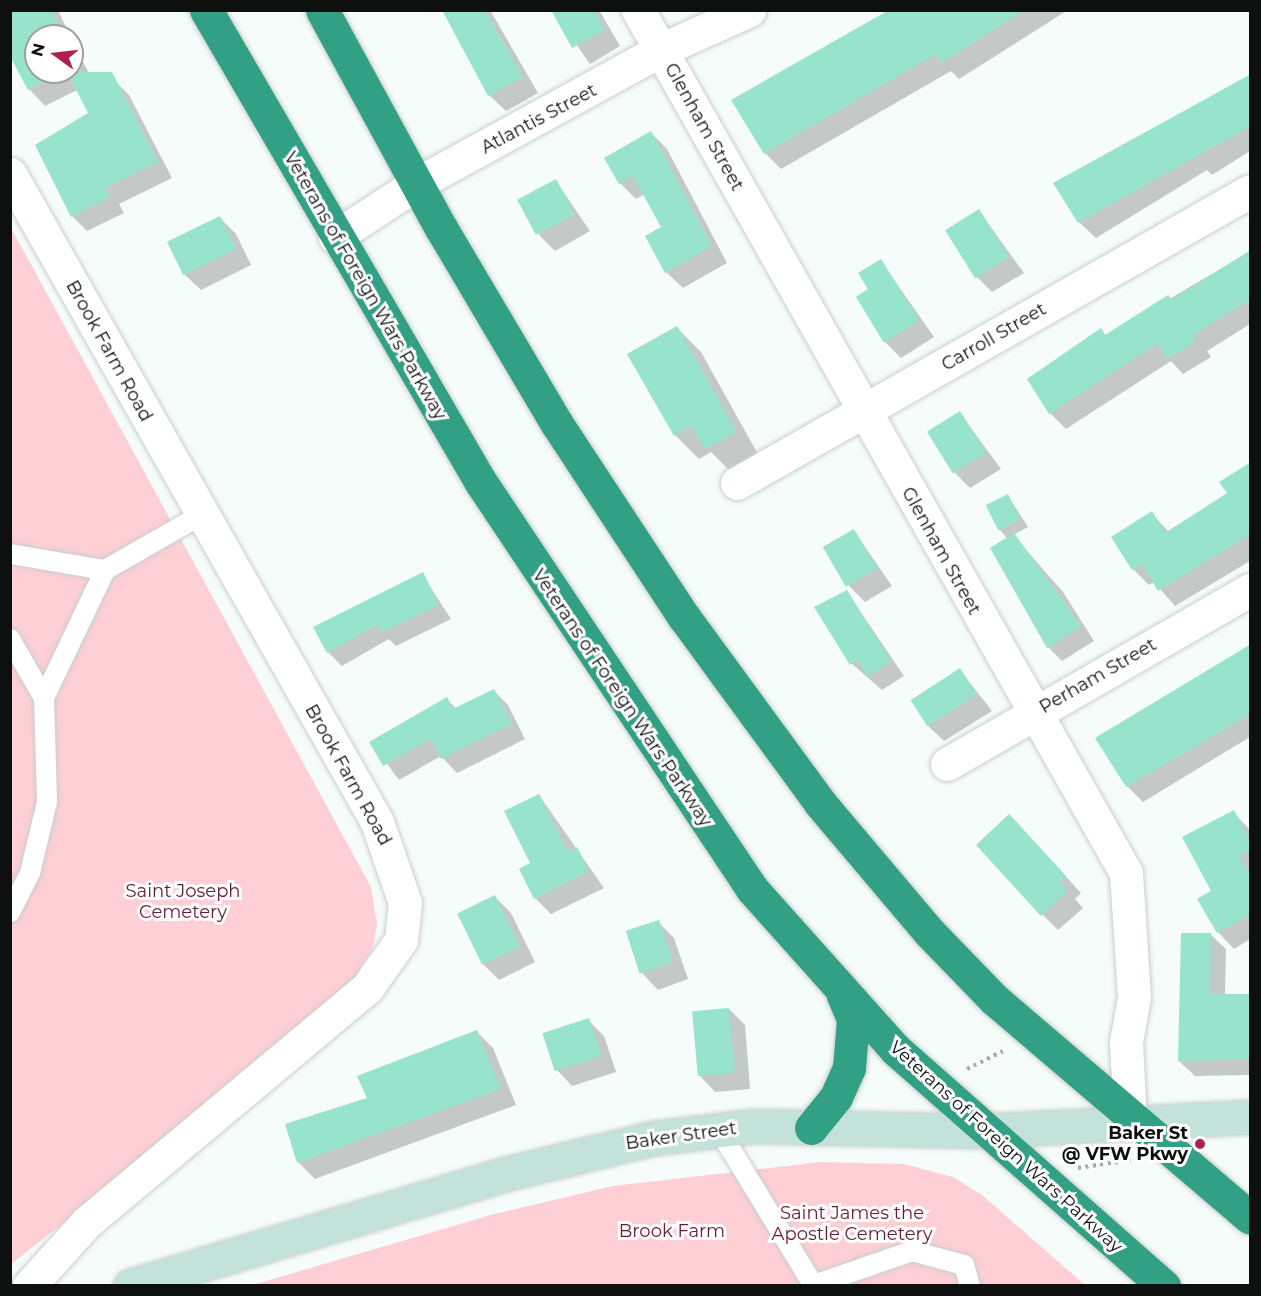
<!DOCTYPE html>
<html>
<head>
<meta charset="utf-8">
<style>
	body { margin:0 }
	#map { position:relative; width:1261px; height:1296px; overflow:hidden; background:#f5fcfa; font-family:Montserrat,sans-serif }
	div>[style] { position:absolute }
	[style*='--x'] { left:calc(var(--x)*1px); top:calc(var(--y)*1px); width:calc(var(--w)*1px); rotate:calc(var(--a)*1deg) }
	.green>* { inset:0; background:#fecfd5 }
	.shadow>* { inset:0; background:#0003 }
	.building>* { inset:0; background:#97e3cb; transform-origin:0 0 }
	.path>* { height:4px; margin-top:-2px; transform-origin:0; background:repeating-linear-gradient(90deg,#a4a9a7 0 3px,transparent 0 7.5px) }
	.roads { filter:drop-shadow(0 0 2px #c8cfcc) drop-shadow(0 0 2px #c8cfcc) }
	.lane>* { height:20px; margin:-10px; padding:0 10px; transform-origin:10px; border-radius:10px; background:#fff }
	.street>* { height:33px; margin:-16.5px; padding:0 16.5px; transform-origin:16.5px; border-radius:16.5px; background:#fff }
	.secondary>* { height:33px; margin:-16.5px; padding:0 16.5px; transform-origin:16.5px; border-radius:16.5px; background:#c2e2da }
	.highway>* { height:33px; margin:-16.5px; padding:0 16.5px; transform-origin:16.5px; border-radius:16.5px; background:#32a084 }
	.dots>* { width:16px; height:16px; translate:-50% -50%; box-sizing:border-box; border:3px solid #fff; border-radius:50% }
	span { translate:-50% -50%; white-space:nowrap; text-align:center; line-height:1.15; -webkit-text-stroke:6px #fff; paint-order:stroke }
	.street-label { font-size:18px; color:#0e100f }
	.park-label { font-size:18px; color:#6b1b31 }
	.poi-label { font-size:18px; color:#0e100f; font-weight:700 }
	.right { translate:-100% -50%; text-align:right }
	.frame { position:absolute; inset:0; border:12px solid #0e100f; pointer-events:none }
	.north { position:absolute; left:24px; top:24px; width:60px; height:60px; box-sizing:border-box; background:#fff; border:2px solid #9f9f9f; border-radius:50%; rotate:285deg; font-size:16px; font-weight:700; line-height:24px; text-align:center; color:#0e100f }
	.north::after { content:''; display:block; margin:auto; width:21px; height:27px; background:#b01f4f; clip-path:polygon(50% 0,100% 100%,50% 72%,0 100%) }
</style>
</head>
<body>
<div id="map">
	<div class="green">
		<i style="clip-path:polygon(10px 226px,371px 887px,377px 924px,373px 947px,352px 983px,184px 1129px,11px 1264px)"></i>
		<i style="clip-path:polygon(821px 1162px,904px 1164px,953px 1177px,982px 1195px,1085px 1285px,249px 1286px,494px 1214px,613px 1186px)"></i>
	</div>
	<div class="shadow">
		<i style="clip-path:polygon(10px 10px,58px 10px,70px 36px,36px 36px,36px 72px,72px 72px,72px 39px,93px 82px,45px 106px,29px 89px)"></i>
		<i style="clip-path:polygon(443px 10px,490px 10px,538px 93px,506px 111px,489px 95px)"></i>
		<i style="clip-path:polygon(560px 10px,599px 10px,620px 46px,590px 64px,555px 14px)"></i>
		<i style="clip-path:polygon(890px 10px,1068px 10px,959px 79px,951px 71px,781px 169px,765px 153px)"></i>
		<i style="clip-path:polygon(1250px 75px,1250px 151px,1212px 175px,1207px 170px,1096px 238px,1079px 222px)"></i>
		<i style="clip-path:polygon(114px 80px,129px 95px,172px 178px,119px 204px,124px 213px,87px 231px,72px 216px)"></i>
		<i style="clip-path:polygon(651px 133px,667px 149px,727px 263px,683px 288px,666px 272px,663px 227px,645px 194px,636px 199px,620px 183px)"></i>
		<i style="clip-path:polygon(556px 181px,590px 231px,555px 251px,539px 235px)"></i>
		<i style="clip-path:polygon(979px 211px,1024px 273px,992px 292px,976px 276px)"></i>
		<i style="clip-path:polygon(220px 218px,236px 234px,251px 265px,201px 290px,184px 274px,169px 243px)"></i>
		<i style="clip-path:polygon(1246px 254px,1250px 324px,1207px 351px,1211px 357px,1183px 374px,1171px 361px,1066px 429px,1050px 413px,1101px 330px,1106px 336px)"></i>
		<i style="clip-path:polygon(881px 261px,934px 337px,901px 358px,885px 342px,870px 290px)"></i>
		<i style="clip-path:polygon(677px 328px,701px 352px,759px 456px,731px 472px,711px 452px,699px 459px,675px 435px,630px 355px)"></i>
		<i style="clip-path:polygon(960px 413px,1001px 469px,970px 488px,954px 472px)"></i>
		<i style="clip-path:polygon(1250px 464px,1250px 561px,1175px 606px,1154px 582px,1149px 585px,1133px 569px,1151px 513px,1169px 532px,1229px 494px)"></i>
		<i style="clip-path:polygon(1008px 496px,1028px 527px,1013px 535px,1063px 592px,1094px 641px,1062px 661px,1048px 647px,1008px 539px,1000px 530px)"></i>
		<i style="clip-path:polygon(854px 531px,892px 586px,865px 602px,849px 586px)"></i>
		<i style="clip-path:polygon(422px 574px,451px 619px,396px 646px,389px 639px,342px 666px,328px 652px)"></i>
		<i style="clip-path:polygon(847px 592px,904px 676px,882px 690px,852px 664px)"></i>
		<i style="clip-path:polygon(1250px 647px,1250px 737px,1143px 802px,1127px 786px)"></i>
		<i style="clip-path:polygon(960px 670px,992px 711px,944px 741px,927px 725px)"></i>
		<i style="clip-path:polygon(494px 691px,508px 705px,525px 739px,457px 773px,441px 756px,399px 780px,371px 742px,446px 699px,457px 709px)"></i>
		<i style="clip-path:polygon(539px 795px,604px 888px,551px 914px,535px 898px)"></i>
		<i style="clip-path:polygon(1233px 812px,1250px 830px,1250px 939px,1234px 949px,1218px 932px,1213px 892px)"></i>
		<i style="clip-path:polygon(1025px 832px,1081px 893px,1075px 899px,1083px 908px,1058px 930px,1042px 914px)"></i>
		<i style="clip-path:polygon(495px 897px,511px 913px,535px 962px,499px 980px,483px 964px)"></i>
		<i style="clip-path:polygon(658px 922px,674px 938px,688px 979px,658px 990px,642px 973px,628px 932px)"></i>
		<i style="clip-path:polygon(1210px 934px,1226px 949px,1225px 996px,1250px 997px,1250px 1075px,1195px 1076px,1179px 1061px)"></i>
		<i style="clip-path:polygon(729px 1009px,745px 1025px,750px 1089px,715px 1092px,699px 1075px)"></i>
		<i style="clip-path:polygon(588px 1020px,604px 1036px,616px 1072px,572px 1086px,556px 1069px)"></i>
		<i style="clip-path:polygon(477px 1032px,493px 1048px,516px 1105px,315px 1179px,299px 1163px,287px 1125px,369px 1099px)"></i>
	</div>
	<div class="building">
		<i style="clip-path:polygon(10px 10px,51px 10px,64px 36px,36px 36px,36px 72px,65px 72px,28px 90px,10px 56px)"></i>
		<i style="clip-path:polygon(442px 10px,485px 10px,523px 77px,488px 96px)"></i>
		<i style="clip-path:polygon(551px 10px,594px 10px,605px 30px,572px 48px)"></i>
		<i style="clip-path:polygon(889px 10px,1025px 10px,942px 63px,936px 54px,764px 154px,731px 100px)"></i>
		<i style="clip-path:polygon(67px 72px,112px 72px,158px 162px,105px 188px,110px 197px,71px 217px,35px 145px,88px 113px)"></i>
		<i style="clip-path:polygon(1251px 74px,1251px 126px,1078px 223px,1053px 183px)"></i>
		<i style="clip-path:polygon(651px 131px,712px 246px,665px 273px,645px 236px,661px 227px,633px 176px,619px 184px,604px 158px)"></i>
		<i style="left:556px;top:179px;width:40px;height:44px;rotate:62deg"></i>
		<i style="left:979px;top:209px;width:57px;height:40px;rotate:58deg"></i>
		<i style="left:220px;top:216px;width:37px;height:59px;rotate:64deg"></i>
		<i style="clip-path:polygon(1251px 250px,1251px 299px,1193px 335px,1196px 341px,1167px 359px,1157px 344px,1049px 414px,1027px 379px,1101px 328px,1105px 335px,1168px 295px,1171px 300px)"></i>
		<i style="clip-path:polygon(881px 259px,919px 320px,884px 343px,856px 297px,868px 289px,858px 273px)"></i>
		<i style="clip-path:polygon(677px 326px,737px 432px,705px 449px,692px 426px,674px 436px,627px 354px)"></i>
		<i style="left:960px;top:411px;width:49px;height:39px;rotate:58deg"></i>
		<i style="clip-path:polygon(1251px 462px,1251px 534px,1158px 591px,1142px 564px,1132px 570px,1111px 537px,1152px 511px,1165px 533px,1227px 493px,1219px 482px)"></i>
		<i style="left:1008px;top:494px;width:28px;height:25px;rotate:63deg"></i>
		<i style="left:854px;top:529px;width:46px;height:36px;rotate:60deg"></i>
		<i style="clip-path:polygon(1014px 533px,1081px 626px,1047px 648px,990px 548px)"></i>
		<i style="clip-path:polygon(423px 572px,439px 605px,381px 633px,377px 625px,327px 653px,313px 627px)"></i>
		<i style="clip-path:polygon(847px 590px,891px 662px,868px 677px,857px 660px,850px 665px,814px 607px)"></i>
		<i style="clip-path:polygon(1251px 644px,1251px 714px,1126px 787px,1095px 738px)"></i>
		<i style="left:960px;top:668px;width:31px;height:59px;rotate:57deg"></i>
		<i style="clip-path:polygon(494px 689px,512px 724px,441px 759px,431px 739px,383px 766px,369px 742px,447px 697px,453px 709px)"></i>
		<i style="clip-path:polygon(539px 794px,568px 852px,577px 847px,589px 871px,534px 899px,519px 869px,530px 863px,504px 811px)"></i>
		<i style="clip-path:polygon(1234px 810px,1251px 843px,1251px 850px,1239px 856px,1251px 876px,1251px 914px,1217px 933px,1197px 899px,1211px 891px,1182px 837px)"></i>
		<i style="clip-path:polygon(1009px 814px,1066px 876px,1060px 882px,1068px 891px,1041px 916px,976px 845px)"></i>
		<i style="left:495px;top:895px;width:57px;height:42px;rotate:64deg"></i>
		<i style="left:659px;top:920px;width:45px;height:35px;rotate:72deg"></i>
		<i style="clip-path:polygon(1181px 933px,1211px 933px,1210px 994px,1251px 994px,1251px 1059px,1178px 1061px)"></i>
		<i style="left:729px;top:1008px;width:65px;height:37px;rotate:85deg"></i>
		<i style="left:589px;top:1018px;width:40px;height:49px;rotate:72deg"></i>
		<i style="clip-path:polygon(477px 1030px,501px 1089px,297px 1163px,285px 1124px,367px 1098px,357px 1076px)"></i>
	</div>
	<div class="path">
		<i style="--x:967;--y:1069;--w:40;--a:-26.6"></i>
		<i style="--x:1078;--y:1168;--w:53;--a:-8.7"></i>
	</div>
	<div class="roads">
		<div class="lane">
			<i style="--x:10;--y:554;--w:96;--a:9.6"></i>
			<i style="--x:105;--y:570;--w:111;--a:-29.8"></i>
			<i style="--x:10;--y:639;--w:68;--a:60"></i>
			<i style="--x:44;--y:698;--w:104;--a:88.3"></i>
			<i style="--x:47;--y:802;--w:73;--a:103.5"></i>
			<i style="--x:30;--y:873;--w:44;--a:117.1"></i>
			<i style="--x:44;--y:698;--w:142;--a:-64.5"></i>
			<i style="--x:719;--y:1130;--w:183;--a:58.7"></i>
			<i style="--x:814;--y:1285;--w:104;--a:-19.1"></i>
			<i style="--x:912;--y:1251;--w:54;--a:15.1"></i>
			<i style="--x:964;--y:1265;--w:22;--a:74"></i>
		</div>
		<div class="street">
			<i style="--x:638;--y:10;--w:991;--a:60.51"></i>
			<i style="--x:1126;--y:873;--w:124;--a:86.3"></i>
			<i style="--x:1134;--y:997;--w:46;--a:100.1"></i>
			<i style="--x:1126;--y:1042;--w:78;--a:87.1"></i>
			<i style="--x:10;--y:174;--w:745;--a:60.47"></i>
			<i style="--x:377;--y:822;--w:86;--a:70.9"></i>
			<i style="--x:405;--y:903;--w:37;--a:96"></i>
			<i style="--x:401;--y:940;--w:59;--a:125.3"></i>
			<i style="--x:367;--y:988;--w:365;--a:140.1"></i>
			<i style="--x:87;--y:1222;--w:86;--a:132.2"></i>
			<i style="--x:335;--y:237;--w:97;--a:-33.2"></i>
			<i style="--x:416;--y:184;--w:279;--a:-28.7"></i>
			<i style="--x:661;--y:50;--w:97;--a:-24.4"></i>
			<i style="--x:737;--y:483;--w:590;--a:-29.65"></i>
			<i style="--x:947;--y:764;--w:349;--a:-29.9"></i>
		</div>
		<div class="secondary">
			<i style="--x:130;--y:1286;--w:391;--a:-16.6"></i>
			<i style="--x:505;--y:1174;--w:153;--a:-13.6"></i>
			<i style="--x:654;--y:1138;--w:102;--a:-6.8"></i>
			<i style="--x:755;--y:1126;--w:224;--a:1.3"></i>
			<i style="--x:979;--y:1131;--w:271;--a:-3"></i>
		</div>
		<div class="highway">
			<i style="--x:206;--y:10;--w:545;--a:59.81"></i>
			<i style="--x:480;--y:481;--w:490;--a:56.3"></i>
			<i style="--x:752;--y:889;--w:215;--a:48.2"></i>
			<i style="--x:895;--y:1049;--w:359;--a:41.4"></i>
			<i style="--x:322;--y:10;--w:248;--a:61.4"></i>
			<i style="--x:441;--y:228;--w:228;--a:59.4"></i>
			<i style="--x:557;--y:424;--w:231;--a:56.7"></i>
			<i style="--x:684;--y:617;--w:230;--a:53.8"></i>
			<i style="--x:820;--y:803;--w:169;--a:49.8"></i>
			<i style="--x:929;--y:932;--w:95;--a:45.9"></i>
			<i style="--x:995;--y:1000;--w:335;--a:40.5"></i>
			<i style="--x:811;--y:1128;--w:40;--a:-51"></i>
			<i style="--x:836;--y:1097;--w:32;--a:-66"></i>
			<i style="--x:849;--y:1068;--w:49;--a:-85.3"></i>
			<i style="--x:853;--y:1019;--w:26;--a:-113"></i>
		</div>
	</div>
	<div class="dots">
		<i style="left:1200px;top:1144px;background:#b01f4f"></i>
	</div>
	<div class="street-label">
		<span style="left:539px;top:119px;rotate:-28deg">Atlantis Street</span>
		<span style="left:704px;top:127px;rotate:61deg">Glenham Street</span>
		<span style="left:365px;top:286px;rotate:60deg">Veterans of Foreign Wars Parkway</span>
		<span style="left:994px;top:337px;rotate:-30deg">Carroll Street</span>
		<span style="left:109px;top:351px;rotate:61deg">Brook Farm Road</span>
		<span style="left:941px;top:551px;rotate:61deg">Glenham Street</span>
		<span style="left:1098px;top:676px;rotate:-30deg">Perham Street</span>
		<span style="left:622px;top:698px;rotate:56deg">Veterans of Foreign Wars Parkway</span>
		<span style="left:348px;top:775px;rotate:61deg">Brook Farm Road</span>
		<span style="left:681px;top:1136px;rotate:-8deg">Baker Street</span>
		<span style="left:1006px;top:1147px;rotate:42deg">Veterans of Foreign Wars Parkway</span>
	</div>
	<div class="park-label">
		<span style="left:183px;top:902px">Saint Joseph<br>Cemetery</span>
		<span style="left:852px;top:1224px">Saint James the<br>Apostle Cemetery</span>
		<span style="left:672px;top:1231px">Brook Farm</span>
	</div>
	<div class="poi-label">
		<span class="right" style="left:1188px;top:1144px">Baker St<br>@ VFW Pkwy</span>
	</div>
	<div class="frame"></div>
	<div class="north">N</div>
</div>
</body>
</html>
